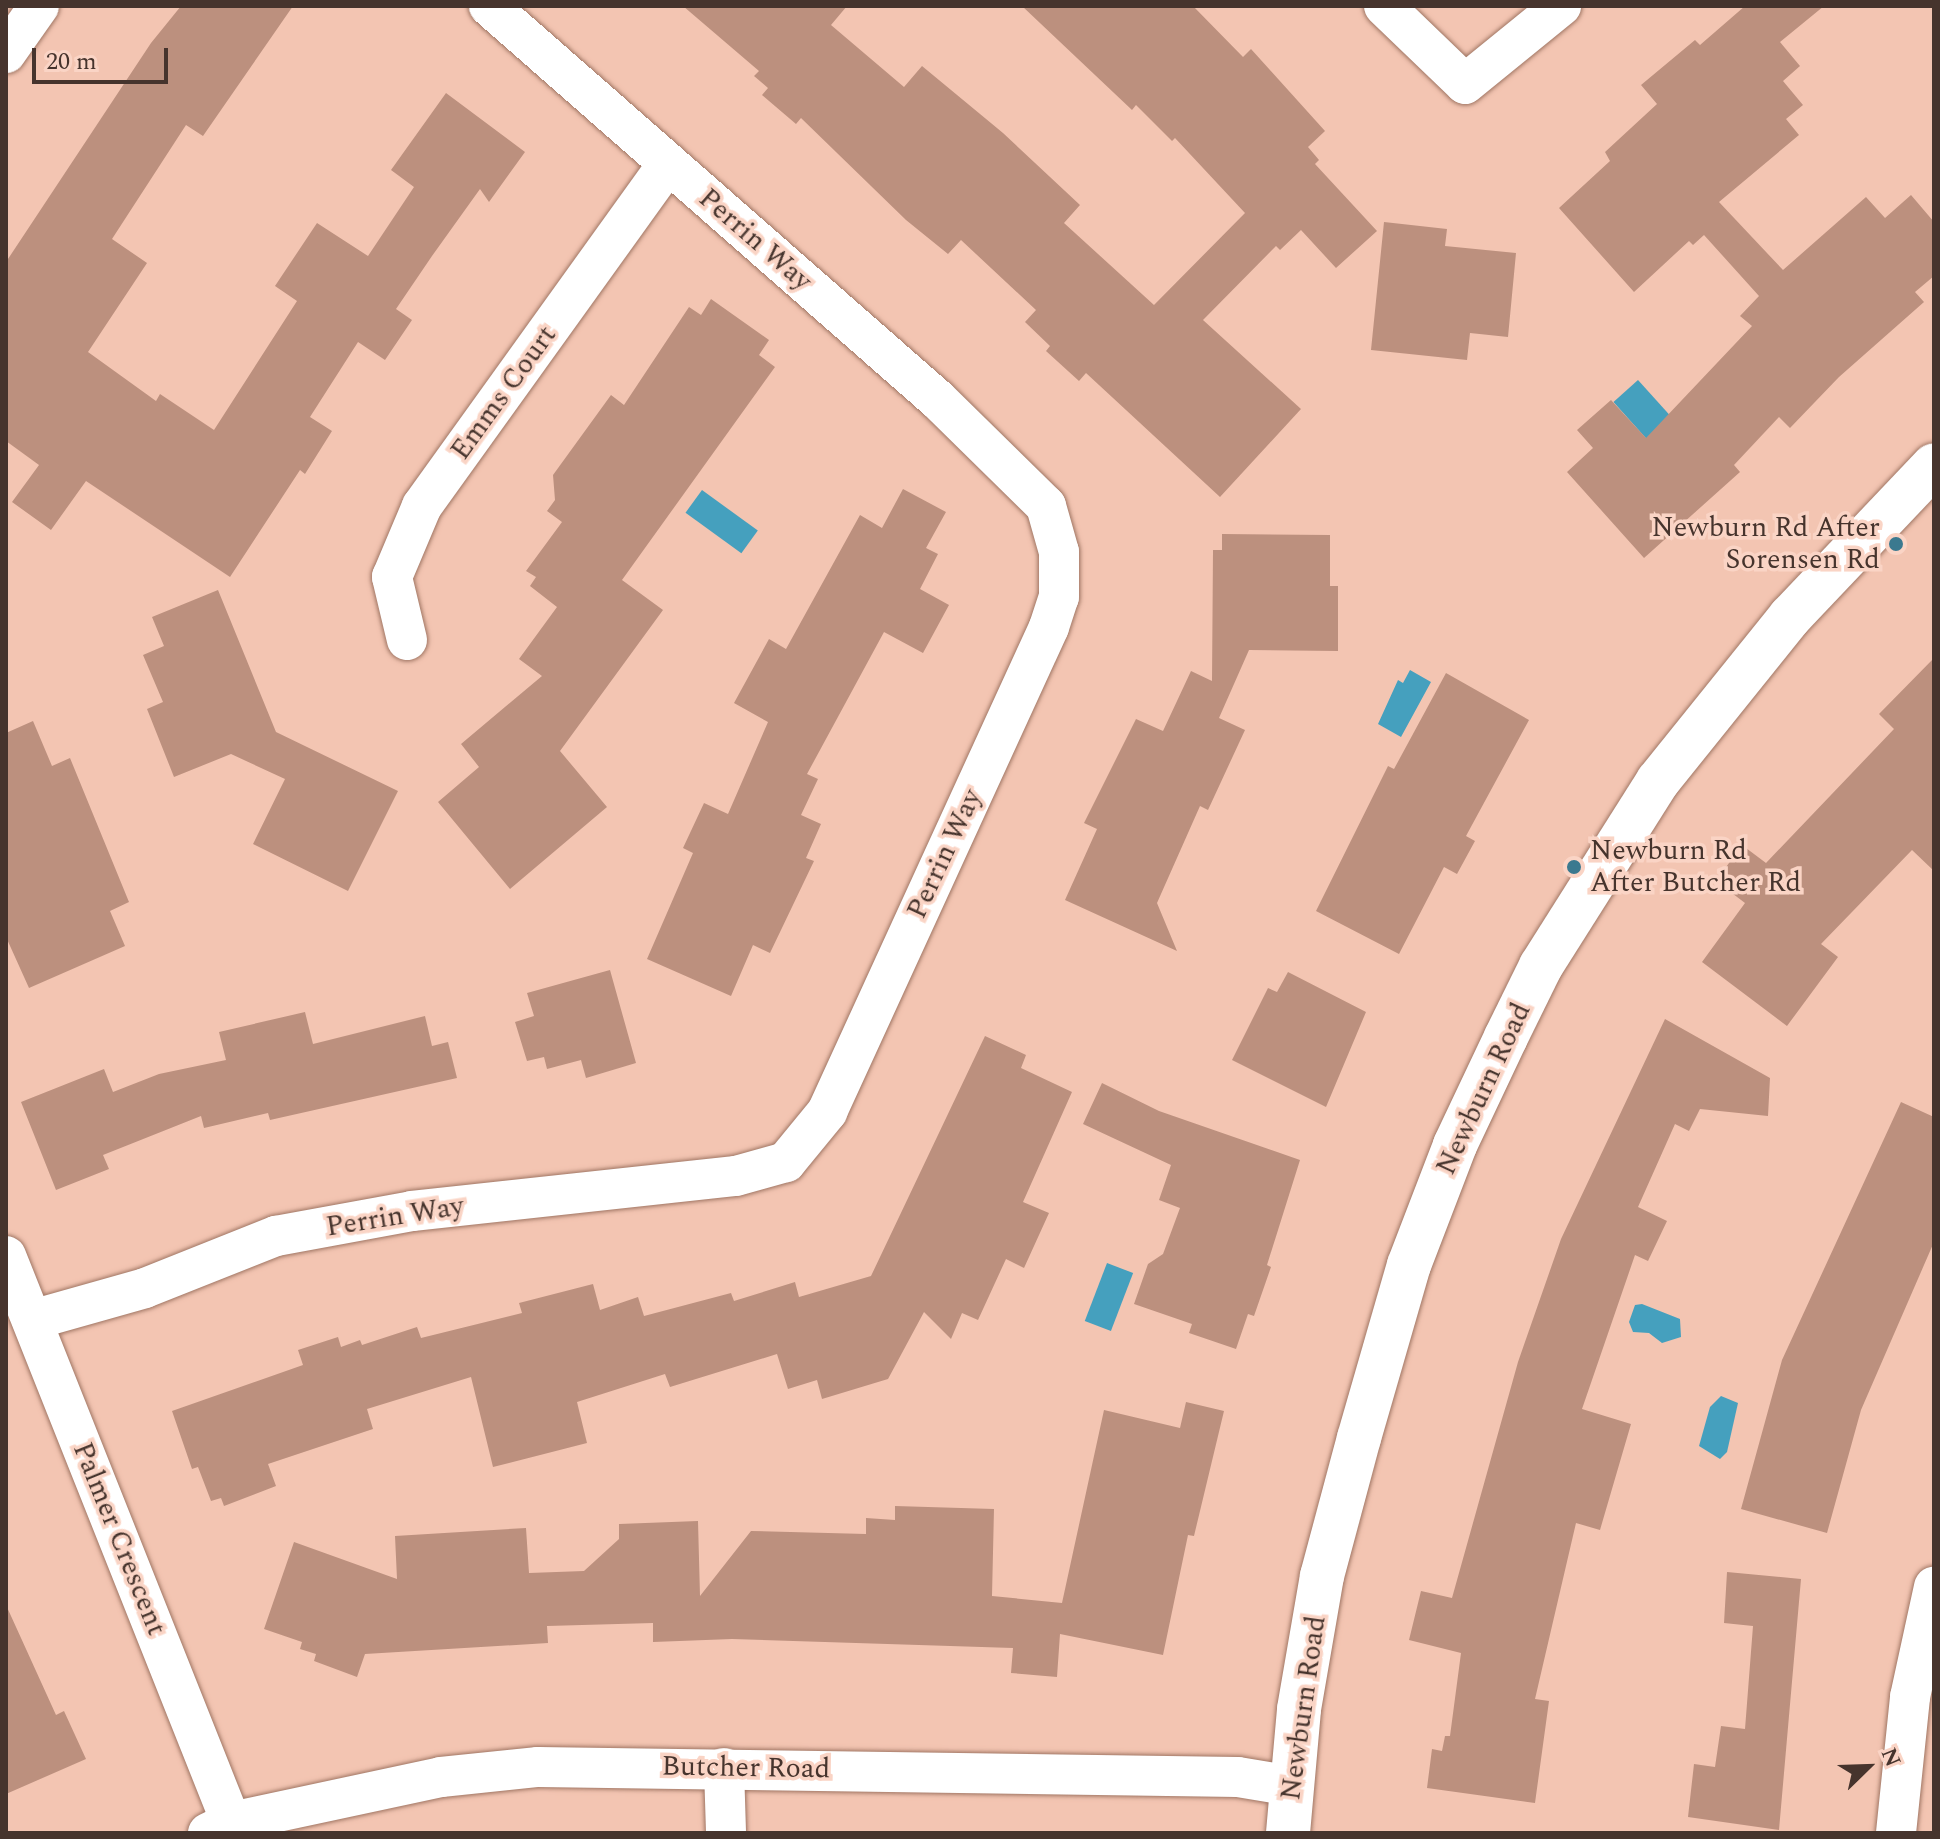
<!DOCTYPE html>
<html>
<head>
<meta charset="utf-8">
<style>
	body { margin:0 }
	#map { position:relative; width:1940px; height:1839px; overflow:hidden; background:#f3c5b2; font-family:Spectral,serif }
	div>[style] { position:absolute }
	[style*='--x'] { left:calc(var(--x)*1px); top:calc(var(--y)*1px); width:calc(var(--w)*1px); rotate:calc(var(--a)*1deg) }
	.water>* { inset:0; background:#45a0be; transform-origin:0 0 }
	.building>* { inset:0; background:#bc907e }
	.roads { filter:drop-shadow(0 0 2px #a07664) drop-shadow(0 0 2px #a07664) }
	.street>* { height:40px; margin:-20px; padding:0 20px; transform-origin:20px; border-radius:20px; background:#fff }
	.secondary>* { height:44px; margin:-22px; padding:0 22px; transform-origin:22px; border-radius:22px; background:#fff }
	.dots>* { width:22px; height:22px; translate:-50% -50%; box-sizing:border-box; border:4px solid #fad4c5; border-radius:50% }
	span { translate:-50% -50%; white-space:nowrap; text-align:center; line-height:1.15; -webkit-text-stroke:7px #fad4c5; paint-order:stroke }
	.street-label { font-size:28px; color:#46342d }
	.poi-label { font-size:28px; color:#46342d }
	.right { translate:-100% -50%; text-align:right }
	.left { translate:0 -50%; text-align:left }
	.frame { position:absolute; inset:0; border:8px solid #46342d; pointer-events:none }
	.north { position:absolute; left:1828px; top:1727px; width:80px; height:80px; -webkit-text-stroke:6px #fad4c5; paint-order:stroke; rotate:67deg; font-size:22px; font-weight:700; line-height:32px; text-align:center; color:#46342d }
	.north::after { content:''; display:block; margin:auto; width:28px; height:36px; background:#46342d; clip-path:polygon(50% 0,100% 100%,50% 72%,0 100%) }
	.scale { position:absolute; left:32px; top:48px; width:136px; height:36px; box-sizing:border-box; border:4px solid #46342d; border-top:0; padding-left:10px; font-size:24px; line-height:28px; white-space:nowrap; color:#46342d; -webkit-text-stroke:6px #fad4c5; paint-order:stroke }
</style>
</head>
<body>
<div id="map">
	<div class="water">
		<i style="left:1638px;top:380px;width:57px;height:33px;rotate:48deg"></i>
		<i style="left:702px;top:490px;width:69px;height:28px;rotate:36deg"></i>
		<i style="clip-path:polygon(1410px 670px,1431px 682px,1401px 737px,1378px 724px,1398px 680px,1403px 683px)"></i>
		<i style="left:1107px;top:1263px;width:28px;height:62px;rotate:21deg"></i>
		<i style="clip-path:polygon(1642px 1304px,1680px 1319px,1681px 1337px,1662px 1343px,1649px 1333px,1633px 1332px,1629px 1322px,1635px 1305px)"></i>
		<i style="clip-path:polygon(1721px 1396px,1738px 1403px,1727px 1452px,1720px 1459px,1699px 1446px,1710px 1407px)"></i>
	</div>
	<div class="building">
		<i style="clip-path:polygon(181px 6px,293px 6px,203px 136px,186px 125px,112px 239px,147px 263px,88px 352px,156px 401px,160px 394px,214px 430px,297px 301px,275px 286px,317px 223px,368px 256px,414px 187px,391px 170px,446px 93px,525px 152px,489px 202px,480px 189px,432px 256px,396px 309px,412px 320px,385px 360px,358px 342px,310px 417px,332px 431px,305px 474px,300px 470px,230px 577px,86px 481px,51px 530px,12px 502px,39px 465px,6px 441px,6px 262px,151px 43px)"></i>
		<i style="clip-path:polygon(683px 6px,847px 6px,831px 25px,904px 87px,922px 66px,1003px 133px,1080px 205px,1064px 223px,1154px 305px,1245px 213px,1175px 138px,1172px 141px,1136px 105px,1132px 110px,1022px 6px,1193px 6px,1243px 57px,1251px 49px,1325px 131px,1308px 147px,1319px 160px,1315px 164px,1377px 231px,1336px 268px,1301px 230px,1280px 250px,1276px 246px,1203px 320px,1301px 409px,1220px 497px,1086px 373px,1079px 381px,1046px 351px,1050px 346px,1025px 322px,1036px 310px,961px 240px,948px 254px,906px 220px,801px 118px,796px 124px,762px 95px,768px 88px,754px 76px,759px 71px)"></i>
		<i style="clip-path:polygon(1745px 6px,1824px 6px,1780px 42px,1800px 66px,1783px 81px,1803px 105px,1786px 119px,1799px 135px,1719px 202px,1783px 270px,1866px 197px,1885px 218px,1911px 195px,1934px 222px,1934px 276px,1915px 292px,1924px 302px,1839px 377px,1790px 428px,1779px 417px,1734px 465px,1740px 472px,1644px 558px,1567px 472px,1593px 448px,1577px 430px,1611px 400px,1646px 438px,1752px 326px,1740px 316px,1759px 296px,1704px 235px,1693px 245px,1689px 241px,1634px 292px,1559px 208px,1610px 161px,1605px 152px,1657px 104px,1641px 85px,1695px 40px,1700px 45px)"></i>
		<i style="clip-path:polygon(1384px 222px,1447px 229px,1445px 246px,1516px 253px,1508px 337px,1470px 333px,1467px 360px,1371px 350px)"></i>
		<i style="clip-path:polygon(711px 299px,769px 340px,759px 355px,775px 367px,622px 580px,663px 610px,560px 751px,607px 807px,510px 889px,438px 802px,479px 767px,461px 744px,542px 676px,519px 659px,557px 607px,530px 586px,536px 577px,526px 571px,562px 522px,547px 511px,555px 500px,553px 475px,611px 395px,624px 405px,689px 307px,701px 315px)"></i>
		<i style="clip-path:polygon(903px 489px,946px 512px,926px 548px,938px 554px,920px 589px,949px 605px,923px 653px,884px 632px,807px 774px,818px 779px,801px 815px,821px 824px,806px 858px,814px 861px,770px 953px,753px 945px,731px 996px,647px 959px,693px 853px,683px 848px,704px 803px,728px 814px,768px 722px,734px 703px,769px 639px,786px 649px,860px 515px,882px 528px)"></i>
		<i style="clip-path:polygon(1222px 534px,1330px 535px,1330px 586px,1338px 586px,1338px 651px,1249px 650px,1219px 718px,1245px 730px,1208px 810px,1200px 806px,1157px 903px,1177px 951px,1065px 900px,1097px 829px,1084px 823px,1136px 719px,1163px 731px,1191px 671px,1212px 681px,1213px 550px,1222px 550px)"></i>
		<i style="clip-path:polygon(218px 590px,276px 732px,398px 791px,348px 891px,253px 844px,285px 779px,231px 754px,174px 777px,147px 709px,163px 702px,143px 655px,164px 646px,152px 617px)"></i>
		<i style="clip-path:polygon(1934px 658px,1934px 871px,1912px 850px,1821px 944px,1838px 957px,1787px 1026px,1702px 962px,1745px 903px,1716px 881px,1742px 845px,1766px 863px,1894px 729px,1879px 714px)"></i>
		<i style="clip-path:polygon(1446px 673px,1529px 720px,1466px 836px,1475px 841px,1457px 874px,1444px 867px,1399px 954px,1316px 911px,1388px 766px,1394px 769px)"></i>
		<i style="clip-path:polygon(33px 721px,52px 766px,70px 758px,129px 902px,110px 911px,125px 946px,29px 988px,6px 937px,6px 733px)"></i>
		<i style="clip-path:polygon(610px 970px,636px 1063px,586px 1078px,581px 1060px,547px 1069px,544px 1057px,527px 1061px,515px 1022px,534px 1016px,527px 993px)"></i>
		<i style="clip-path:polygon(1288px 972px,1366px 1012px,1326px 1107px,1232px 1060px,1268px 988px,1277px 992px)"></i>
		<i style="clip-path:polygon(305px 1012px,313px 1044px,425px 1016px,432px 1046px,448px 1042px,457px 1078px,270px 1120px,268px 1113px,204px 1128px,201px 1116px,103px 1155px,109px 1169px,56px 1190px,21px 1102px,104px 1069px,113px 1092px,159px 1074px,226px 1060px,219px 1032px)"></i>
		<i style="clip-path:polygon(1665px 1019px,1770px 1078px,1768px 1116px,1700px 1109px,1689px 1131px,1675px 1124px,1638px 1207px,1667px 1221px,1648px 1261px,1635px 1255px,1582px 1409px,1631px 1424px,1600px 1530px,1576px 1523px,1535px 1699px,1549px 1701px,1535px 1803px,1427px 1788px,1432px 1749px,1442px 1751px,1445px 1736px,1450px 1736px,1461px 1653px,1409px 1640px,1421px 1591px,1452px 1598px,1518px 1362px,1561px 1239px)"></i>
		<i style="clip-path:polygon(985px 1036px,1026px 1055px,1021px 1068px,1072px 1092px,1023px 1202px,1049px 1213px,1024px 1268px,1006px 1259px,978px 1320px,962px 1313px,951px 1339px,924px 1312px,888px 1379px,822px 1399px,817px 1380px,788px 1389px,777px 1354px,670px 1387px,665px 1374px,577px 1402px,587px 1443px,493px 1467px,471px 1377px,367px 1409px,373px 1429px,268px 1464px,276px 1486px,224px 1506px,221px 1498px,211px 1501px,198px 1467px,192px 1469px,172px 1411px,303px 1365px,298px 1350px,338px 1337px,341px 1347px,360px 1340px,362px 1345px,417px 1327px,421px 1338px,522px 1313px,519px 1303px,593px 1284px,600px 1310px,638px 1297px,644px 1316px,731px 1293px,734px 1301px,795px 1282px,799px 1297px,871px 1276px)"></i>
		<i style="clip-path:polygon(1102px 1083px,1159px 1111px,1300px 1160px,1267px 1265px,1271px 1267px,1254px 1316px,1248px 1314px,1236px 1349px,1189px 1333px,1192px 1324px,1134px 1304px,1148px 1264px,1163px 1254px,1180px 1208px,1159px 1200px,1171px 1165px,1083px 1124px)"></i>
		<i style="clip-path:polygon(1901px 1102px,1934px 1117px,1934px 1242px,1861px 1410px,1827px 1533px,1741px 1509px,1782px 1360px)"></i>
		<i style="clip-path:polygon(1186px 1402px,1224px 1411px,1194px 1536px,1188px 1535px,1163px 1655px,1060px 1634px,1057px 1677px,1011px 1673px,1013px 1648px,732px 1639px,653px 1642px,653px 1623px,547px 1626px,548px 1643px,365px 1654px,357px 1677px,314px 1661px,316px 1654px,300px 1649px,302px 1642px,264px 1629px,294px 1542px,397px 1579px,395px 1536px,526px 1528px,529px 1573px,584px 1571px,619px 1539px,619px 1524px,698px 1521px,700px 1596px,751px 1531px,866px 1534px,866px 1518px,895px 1520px,895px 1506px,994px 1509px,992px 1596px,1062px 1603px,1104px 1410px,1180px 1428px)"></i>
		<i style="clip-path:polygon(1727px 1572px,1801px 1579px,1779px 1830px,1688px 1817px,1694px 1764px,1715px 1767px,1721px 1726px,1745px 1729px,1753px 1626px,1724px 1623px)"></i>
		<i style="clip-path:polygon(6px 1605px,56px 1715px,64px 1711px,86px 1759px,6px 1794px)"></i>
	</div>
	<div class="roads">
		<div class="street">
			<i style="--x:1384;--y:6;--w:112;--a:43.9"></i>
			<i style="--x:1465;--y:84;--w:124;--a:-39.1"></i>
			<i style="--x:6;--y:53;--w:57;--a:-54.9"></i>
			<i style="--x:407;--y:640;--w:65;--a:-103.4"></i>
			<i style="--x:392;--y:577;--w:77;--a:-67.1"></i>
			<i style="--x:422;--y:506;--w:421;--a:-54.3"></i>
			<i style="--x:6;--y:1256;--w:609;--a:68.32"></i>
			<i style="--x:32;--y:1320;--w:117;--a:-15.8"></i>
			<i style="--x:145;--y:1288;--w:141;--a:-21.7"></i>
			<i style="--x:276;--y:1236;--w:138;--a:-10.4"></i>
			<i style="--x:412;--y:1211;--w:326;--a:-6.2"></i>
			<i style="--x:736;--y:1176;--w:52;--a:-15.6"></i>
			<i style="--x:786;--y:1162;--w:65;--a:-50.6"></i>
			<i style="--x:827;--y:1112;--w:533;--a:-65.4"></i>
			<i style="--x:1049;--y:627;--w:32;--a:-72"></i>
			<i style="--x:1059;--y:597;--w:45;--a:-90"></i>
			<i style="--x:1059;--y:552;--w:48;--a:-105.8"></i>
			<i style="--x:1046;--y:506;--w:153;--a:-135.5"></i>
			<i style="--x:937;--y:399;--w:596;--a:-138.74"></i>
			<i style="--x:724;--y:1768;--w:65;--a:88.2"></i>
			<i style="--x:208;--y:1833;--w:25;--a:-26"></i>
			<i style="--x:231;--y:1822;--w:215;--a:-12.1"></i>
			<i style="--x:441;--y:1777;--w:98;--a:-5.9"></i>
			<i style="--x:538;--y:1767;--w:700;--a:0.82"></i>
			<i style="--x:1238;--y:1777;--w:55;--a:9.5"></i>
			<i style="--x:1896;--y:1833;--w:137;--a:-84.1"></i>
			<i style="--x:1910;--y:1697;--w:113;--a:-77.7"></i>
		</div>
		<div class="secondary">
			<i style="--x:1288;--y:1833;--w:124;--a:-84.9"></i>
			<i style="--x:1299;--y:1709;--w:135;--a:-80.2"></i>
			<i style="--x:1322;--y:1576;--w:143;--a:-75"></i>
			<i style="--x:1359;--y:1438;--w:180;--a:-73.9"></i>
			<i style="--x:1409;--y:1265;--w:129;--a:-69"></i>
			<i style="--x:1455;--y:1145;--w:119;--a:-64.7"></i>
			<i style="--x:1506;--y:1037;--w:79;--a:-63.8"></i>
			<i style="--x:1541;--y:966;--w:219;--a:-57.7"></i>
			<i style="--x:1658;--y:781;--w:211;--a:-51.2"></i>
			<i style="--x:1790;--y:617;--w:209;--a:-46.5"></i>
		</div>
	</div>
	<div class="dots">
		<i style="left:1896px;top:544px;background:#3b798f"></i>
		<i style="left:1574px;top:867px;background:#3b798f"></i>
	</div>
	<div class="street-label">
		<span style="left:755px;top:240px;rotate:41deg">Perrin Way</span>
		<span style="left:504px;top:393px;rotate:-54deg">Emms Court</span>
		<span style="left:945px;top:854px;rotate:-65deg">Perrin Way</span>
		<span style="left:1484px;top:1089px;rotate:-65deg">Newburn Road</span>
		<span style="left:395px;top:1217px;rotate:-9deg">Perrin Way</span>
		<span style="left:119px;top:1539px;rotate:68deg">Palmer Crescent</span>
		<span style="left:1304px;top:1708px;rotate:-82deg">Newburn Road</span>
		<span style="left:746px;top:1768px;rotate:1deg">Butcher Road</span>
	</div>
	<div class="poi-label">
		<span class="right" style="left:1880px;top:544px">Newburn Rd After<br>Sorensen Rd</span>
		<span class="left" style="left:1590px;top:867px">Newburn Rd<br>After Butcher Rd</span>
	</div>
	<div class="frame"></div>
	<div class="north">N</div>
	<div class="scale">20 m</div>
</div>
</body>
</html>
